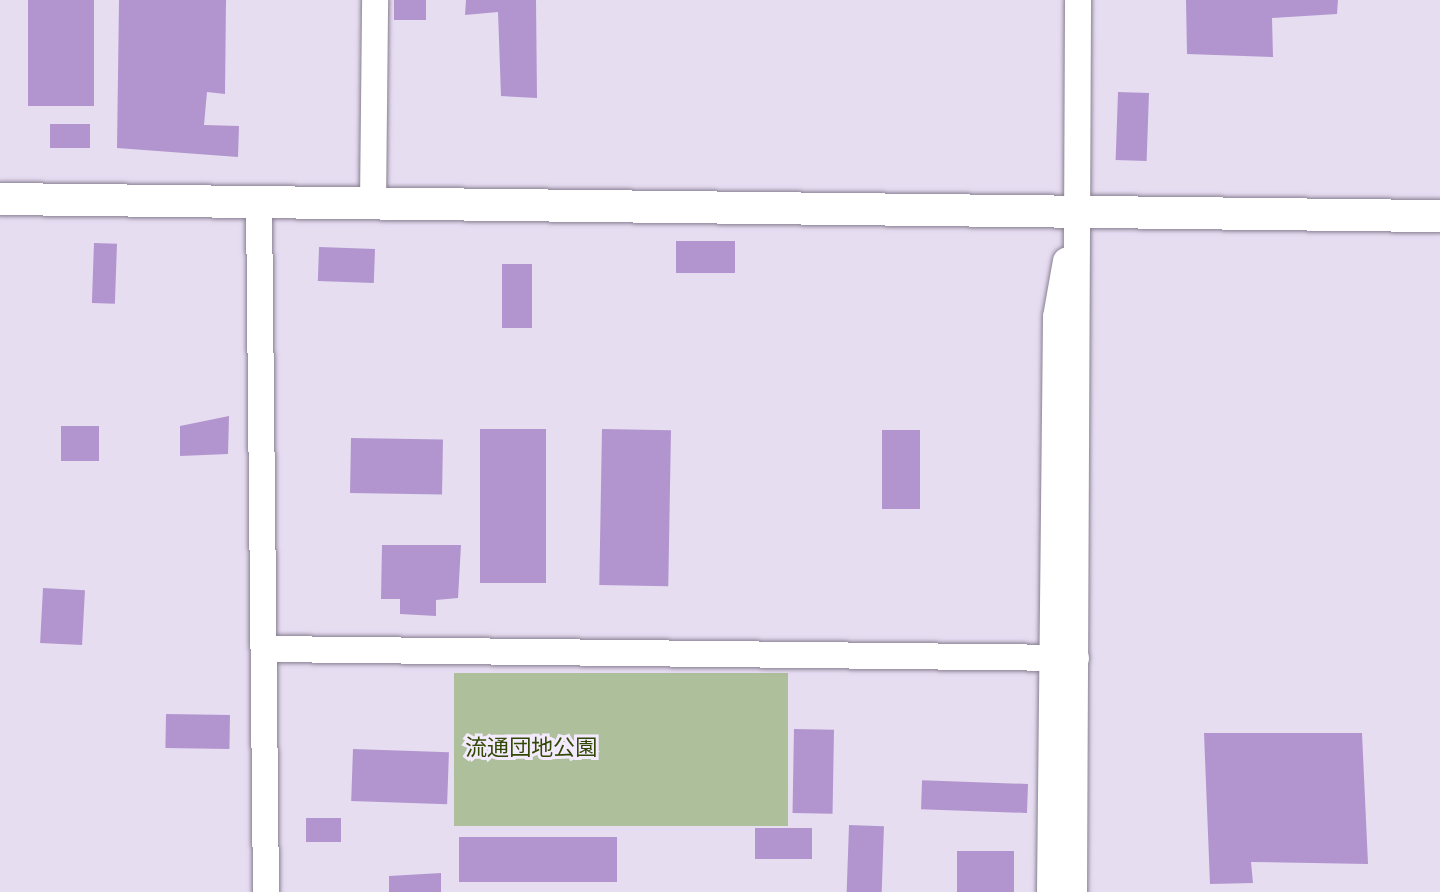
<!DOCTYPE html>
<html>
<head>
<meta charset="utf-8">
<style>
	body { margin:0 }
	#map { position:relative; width:1440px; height:892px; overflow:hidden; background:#e6ddf1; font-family:Manrope,"Noto Sans JP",sans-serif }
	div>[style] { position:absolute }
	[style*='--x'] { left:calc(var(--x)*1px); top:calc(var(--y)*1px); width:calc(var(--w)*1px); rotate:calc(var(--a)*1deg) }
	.green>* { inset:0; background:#aebf9b; transform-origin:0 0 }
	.building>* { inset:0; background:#b295ce; transform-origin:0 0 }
	.roads { filter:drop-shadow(0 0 2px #887f91) drop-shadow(0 0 2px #887f91) }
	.minor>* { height:26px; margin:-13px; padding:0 13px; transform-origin:13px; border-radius:13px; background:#fff }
	.tertiary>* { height:32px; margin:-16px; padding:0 16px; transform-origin:16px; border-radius:16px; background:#fff }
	span { translate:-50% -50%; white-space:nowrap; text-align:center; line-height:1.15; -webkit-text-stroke:6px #f4eafe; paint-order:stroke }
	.park-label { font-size:22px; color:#314803 }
</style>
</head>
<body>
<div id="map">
	<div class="green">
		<i style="left:454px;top:673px;width:334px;height:153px"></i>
	</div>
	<div class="building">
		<i style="left:28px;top:0;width:66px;height:106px"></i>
		<i style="clip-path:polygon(119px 0,226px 0,225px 94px,207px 92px,204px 125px,239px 126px,238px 157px,117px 148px)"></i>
		<i style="left:394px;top:0;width:32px;height:20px"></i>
		<i style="clip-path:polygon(466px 0,536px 0,537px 98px,501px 96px,498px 12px,465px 15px)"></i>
		<i style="clip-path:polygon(1186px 0,1338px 0,1337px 14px,1272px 18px,1273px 57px,1187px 54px)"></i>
		<i style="left:1118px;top:92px;width:31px;height:68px;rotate:2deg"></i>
		<i style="left:50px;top:124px;width:40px;height:24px"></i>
		<i style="left:676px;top:241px;width:59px;height:32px"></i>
		<i style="left:94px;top:243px;width:23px;height:60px;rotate:2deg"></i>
		<i style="left:375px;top:249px;width:34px;height:56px;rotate:92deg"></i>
		<i style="left:502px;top:264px;width:30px;height:64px"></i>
		<i style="clip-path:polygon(229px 416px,228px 454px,180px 456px,180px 426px)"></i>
		<i style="left:61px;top:426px;width:38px;height:35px"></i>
		<i style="left:480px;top:429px;width:66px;height:154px"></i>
		<i style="left:602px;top:429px;width:69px;height:156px;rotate:1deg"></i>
		<i style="left:882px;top:430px;width:38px;height:79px"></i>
		<i style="left:351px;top:438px;width:92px;height:55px;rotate:1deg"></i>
		<i style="clip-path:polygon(382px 545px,461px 545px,458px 598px,436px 600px,436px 616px,400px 614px,400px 599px,381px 599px)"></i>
		<i style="left:43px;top:588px;width:42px;height:55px;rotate:3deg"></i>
		<i style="left:166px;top:714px;width:64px;height:34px;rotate:1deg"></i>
		<i style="left:794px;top:729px;width:40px;height:84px;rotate:1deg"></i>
		<i style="clip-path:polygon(1204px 733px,1362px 733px,1368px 864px,1251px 862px,1253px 883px,1210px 884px)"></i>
		<i style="left:353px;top:749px;width:96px;height:52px;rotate:2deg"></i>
		<i style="left:1028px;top:784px;width:29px;height:106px;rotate:92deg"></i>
		<i style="left:306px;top:818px;width:35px;height:24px"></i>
		<i style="left:849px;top:825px;width:35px;height:67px;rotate:2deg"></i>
		<i style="left:755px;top:828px;width:57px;height:31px"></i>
		<i style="left:459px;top:837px;width:158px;height:45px"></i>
		<i style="left:957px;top:851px;width:57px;height:41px"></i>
		<i style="clip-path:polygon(441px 873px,441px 892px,389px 892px,389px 876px)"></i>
	</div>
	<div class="roads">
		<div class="minor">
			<i style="--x:259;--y:203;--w:689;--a:89.42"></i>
			<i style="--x:373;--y:203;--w:203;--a:-89.4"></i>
			<i style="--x:266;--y:649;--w:810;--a:0.64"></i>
			<i style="--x:1050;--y:892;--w:575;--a:-89.4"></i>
			<i style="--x:1056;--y:317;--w:57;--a:-79.9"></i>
			<i style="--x:1074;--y:892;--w:892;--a:-89.74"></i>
		</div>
		<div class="tertiary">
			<i style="--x:0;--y:199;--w:1440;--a:0.68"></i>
		</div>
	</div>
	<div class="park-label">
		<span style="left:531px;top:748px">流通団地公園</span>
	</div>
</div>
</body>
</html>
